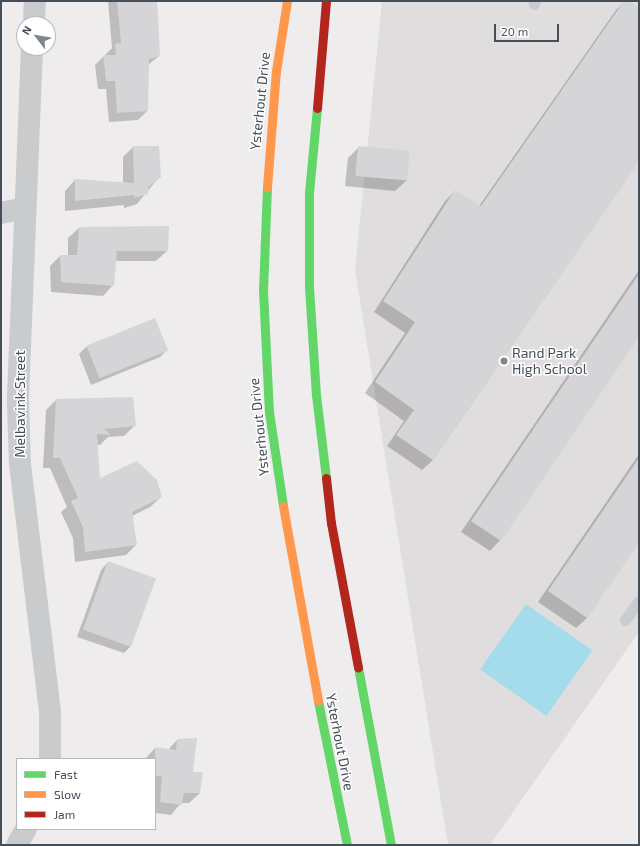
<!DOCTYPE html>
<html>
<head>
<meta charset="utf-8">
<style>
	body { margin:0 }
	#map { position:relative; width:640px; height:846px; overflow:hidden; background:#eeecec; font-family:"Exo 2",sans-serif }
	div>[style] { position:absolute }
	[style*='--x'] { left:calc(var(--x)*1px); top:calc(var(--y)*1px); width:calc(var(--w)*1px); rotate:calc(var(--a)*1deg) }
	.education>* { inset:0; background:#e0ddde }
	.water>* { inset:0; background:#a4dceb; transform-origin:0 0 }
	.shadow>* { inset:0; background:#0003 }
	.building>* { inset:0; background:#d5d4d7; transform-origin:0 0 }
	.lane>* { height:11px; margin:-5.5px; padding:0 5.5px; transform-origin:5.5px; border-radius:5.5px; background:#c9cbcd }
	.street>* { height:22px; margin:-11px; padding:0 11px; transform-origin:11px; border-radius:11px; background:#c9cbcd }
	.fast>* { height:9px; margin:-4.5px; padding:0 4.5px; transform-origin:4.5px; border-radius:4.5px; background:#63d668 }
	.slow>* { height:9px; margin:-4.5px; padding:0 4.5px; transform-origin:4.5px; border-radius:4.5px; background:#ff974d }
	.jam>* { height:9px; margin:-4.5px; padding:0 4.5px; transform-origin:4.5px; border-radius:4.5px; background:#b3261e }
	.dots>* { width:11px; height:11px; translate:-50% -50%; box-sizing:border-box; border:2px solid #fff; border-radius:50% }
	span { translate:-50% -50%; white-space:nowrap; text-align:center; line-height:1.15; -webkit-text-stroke:3px #fff; paint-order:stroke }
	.street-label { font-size:14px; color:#444f59 }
	.poi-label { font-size:14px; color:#444f59 }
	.left { translate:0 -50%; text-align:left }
	.frame { position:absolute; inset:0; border:2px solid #444f59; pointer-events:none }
	.legend { position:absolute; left:16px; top:758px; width:140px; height:72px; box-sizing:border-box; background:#fff; border:1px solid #b4b9bd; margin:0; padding:5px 7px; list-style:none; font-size:12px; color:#444f59 }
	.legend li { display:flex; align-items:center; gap:8px; height:20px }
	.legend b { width:20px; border:1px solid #b4b9bd }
	.north { position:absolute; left:16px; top:16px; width:40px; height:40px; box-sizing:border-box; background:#fff; border:1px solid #b4b9bd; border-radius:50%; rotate:301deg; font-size:11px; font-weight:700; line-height:16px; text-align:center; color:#444f59 }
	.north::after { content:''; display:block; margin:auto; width:14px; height:18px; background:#80868c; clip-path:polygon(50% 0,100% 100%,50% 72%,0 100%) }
	.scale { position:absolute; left:494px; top:24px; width:65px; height:18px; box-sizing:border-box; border:2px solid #444f59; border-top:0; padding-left:5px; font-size:12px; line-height:14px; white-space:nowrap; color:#444f59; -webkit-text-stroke:3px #fff; paint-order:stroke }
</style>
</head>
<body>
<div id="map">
	<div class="education">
		<i style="clip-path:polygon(382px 1px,639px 1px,639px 632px,490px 845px,448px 845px,355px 270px)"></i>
	</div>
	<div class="water">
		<i style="left:526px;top:604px;width:81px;height:80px;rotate:35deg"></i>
	</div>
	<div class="shadow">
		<i style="clip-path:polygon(108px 1px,156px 1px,159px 56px,148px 65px,147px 111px,138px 120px,109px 122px,106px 89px,98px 89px,95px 65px,112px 48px)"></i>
		<i style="clip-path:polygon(625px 1px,639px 9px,639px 161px,433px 460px,422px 470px,387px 446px,404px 421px,365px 393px,405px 333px,374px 312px,445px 201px,455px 191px,479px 206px,616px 10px)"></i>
		<i style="clip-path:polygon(133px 147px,160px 176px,137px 204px,124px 208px,124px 205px,65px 211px,65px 191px,75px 180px,123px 183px,123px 157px)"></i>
		<i style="clip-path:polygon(359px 147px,409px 152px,406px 181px,395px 191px,345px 186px,348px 158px)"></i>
		<i style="clip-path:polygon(168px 227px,167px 251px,156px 261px,115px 261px,113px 285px,103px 296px,51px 292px,50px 266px,60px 256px,68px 256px,68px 238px,79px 228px)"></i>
		<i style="clip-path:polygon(639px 270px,639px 336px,500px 540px,490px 551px,461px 532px)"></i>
		<i style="clip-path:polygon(155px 320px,167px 350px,160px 357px,91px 385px,79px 354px,86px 347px)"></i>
		<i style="clip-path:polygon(56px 400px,135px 425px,124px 436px,108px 437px,100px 445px,96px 445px,99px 479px,161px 497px,150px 507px,132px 516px,136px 545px,126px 555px,75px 562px,73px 538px,61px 512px,67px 507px,50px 468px,43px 468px,46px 410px)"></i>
		<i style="clip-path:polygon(639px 454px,639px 541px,587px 618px,576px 628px,538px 602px)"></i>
		<i style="clip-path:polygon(108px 562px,131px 646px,124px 653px,77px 637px,101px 570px)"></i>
		<i style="clip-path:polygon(177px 740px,200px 793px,189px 803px,181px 803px,171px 815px,155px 813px,155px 759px,145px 759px,155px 748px,168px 750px)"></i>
	</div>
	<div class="building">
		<i style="clip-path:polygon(117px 1px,157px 1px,160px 56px,149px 59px,148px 111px,117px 113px,115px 81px,106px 81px,103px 55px,116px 55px,115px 44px,121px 43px)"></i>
		<i style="clip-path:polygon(624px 1px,629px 1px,639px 8px,639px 162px,433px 460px,396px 435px,414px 410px,375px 382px,415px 322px,383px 301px,455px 190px,481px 206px)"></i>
		<i style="clip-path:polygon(133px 146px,159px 146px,161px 177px,148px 187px,148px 194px,134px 198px,134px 195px,75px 201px,75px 179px,134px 183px)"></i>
		<i style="left:358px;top:146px;width:52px;height:30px;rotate:5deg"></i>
		<i style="clip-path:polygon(169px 226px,168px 251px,117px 251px,114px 286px,61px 282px,60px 255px,77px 255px,79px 227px)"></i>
		<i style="clip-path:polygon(639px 274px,639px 337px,501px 541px,471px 521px)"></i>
		<i style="left:155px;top:318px;width:35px;height:74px;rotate:68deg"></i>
		<i style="clip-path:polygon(133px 397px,136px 426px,104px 429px,111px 435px,97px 434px,100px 478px,137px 461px,157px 480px,162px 497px,132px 512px,137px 545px,85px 552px,83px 527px,71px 501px,78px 498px,60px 458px,53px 458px,56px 399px)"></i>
		<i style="clip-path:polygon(639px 458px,639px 543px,587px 618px,548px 591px)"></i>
		<i style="left:108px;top:561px;width:51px;height:73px;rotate:20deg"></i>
		<i style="clip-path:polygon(197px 738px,193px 772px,203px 772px,200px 793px,184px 793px,182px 805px,160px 802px,162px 776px,155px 776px,155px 747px,176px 750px,177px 739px)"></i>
	</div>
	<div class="lane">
		<i style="--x:534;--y:4;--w:3;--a:-72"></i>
		<i style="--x:625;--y:620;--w:24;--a:-54"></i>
	</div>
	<div class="street">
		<i style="--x:34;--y:24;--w:23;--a:-88"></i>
		<i style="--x:32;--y:48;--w:354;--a:92.3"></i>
		<i style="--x:18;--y:402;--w:62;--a:88.2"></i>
		<i style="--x:20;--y:464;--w:250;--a:83.1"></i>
		<i style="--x:50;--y:712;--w:47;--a:90"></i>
		<i style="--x:1;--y:213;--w:24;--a:-12"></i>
		<i style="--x:17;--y:845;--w:18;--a:-61"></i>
	</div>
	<div class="fast">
		<i style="--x:317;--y:108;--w:85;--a:95.4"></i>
		<i style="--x:309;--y:193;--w:94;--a:90"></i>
		<i style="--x:309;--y:287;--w:108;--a:86.3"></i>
		<i style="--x:316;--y:395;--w:84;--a:83.1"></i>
		<i style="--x:267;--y:187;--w:103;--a:92.2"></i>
		<i style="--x:263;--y:290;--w:122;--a:87.2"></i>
		<i style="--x:269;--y:412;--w:95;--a:81.5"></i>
		<i style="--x:358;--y:667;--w:181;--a:79.5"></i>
		<i style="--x:318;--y:701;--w:147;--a:78.6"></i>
	</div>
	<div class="slow">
		<i style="--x:267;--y:187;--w:116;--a:-85.6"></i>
		<i style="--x:276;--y:71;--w:71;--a:-81.1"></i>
		<i style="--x:283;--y:506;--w:198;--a:79.8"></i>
	</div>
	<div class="jam">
		<i style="--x:317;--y:108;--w:107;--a:-85.2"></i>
		<i style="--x:326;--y:478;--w:45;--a:83.7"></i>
		<i style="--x:331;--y:523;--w:147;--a:79.4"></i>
	</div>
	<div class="dots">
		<i style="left:504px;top:361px;background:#80868c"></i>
	</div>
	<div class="street-label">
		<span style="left:260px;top:101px;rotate:-84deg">Ysterhout Drive</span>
		<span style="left:20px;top:404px;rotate:-90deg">Melbavink Street</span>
		<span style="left:259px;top:427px;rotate:-96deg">Ysterhout Drive</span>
		<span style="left:340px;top:742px;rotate:79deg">Ysterhout Drive</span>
	</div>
	<div class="poi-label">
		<span class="left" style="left:512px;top:361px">Rand Park<br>High School</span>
	</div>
	<div class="frame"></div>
	<ul class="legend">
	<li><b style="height:5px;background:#63d668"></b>Fast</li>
	<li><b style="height:5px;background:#ff974d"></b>Slow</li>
	<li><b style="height:5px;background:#b3261e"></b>Jam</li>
	</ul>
	<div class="north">N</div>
	<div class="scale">20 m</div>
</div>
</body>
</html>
